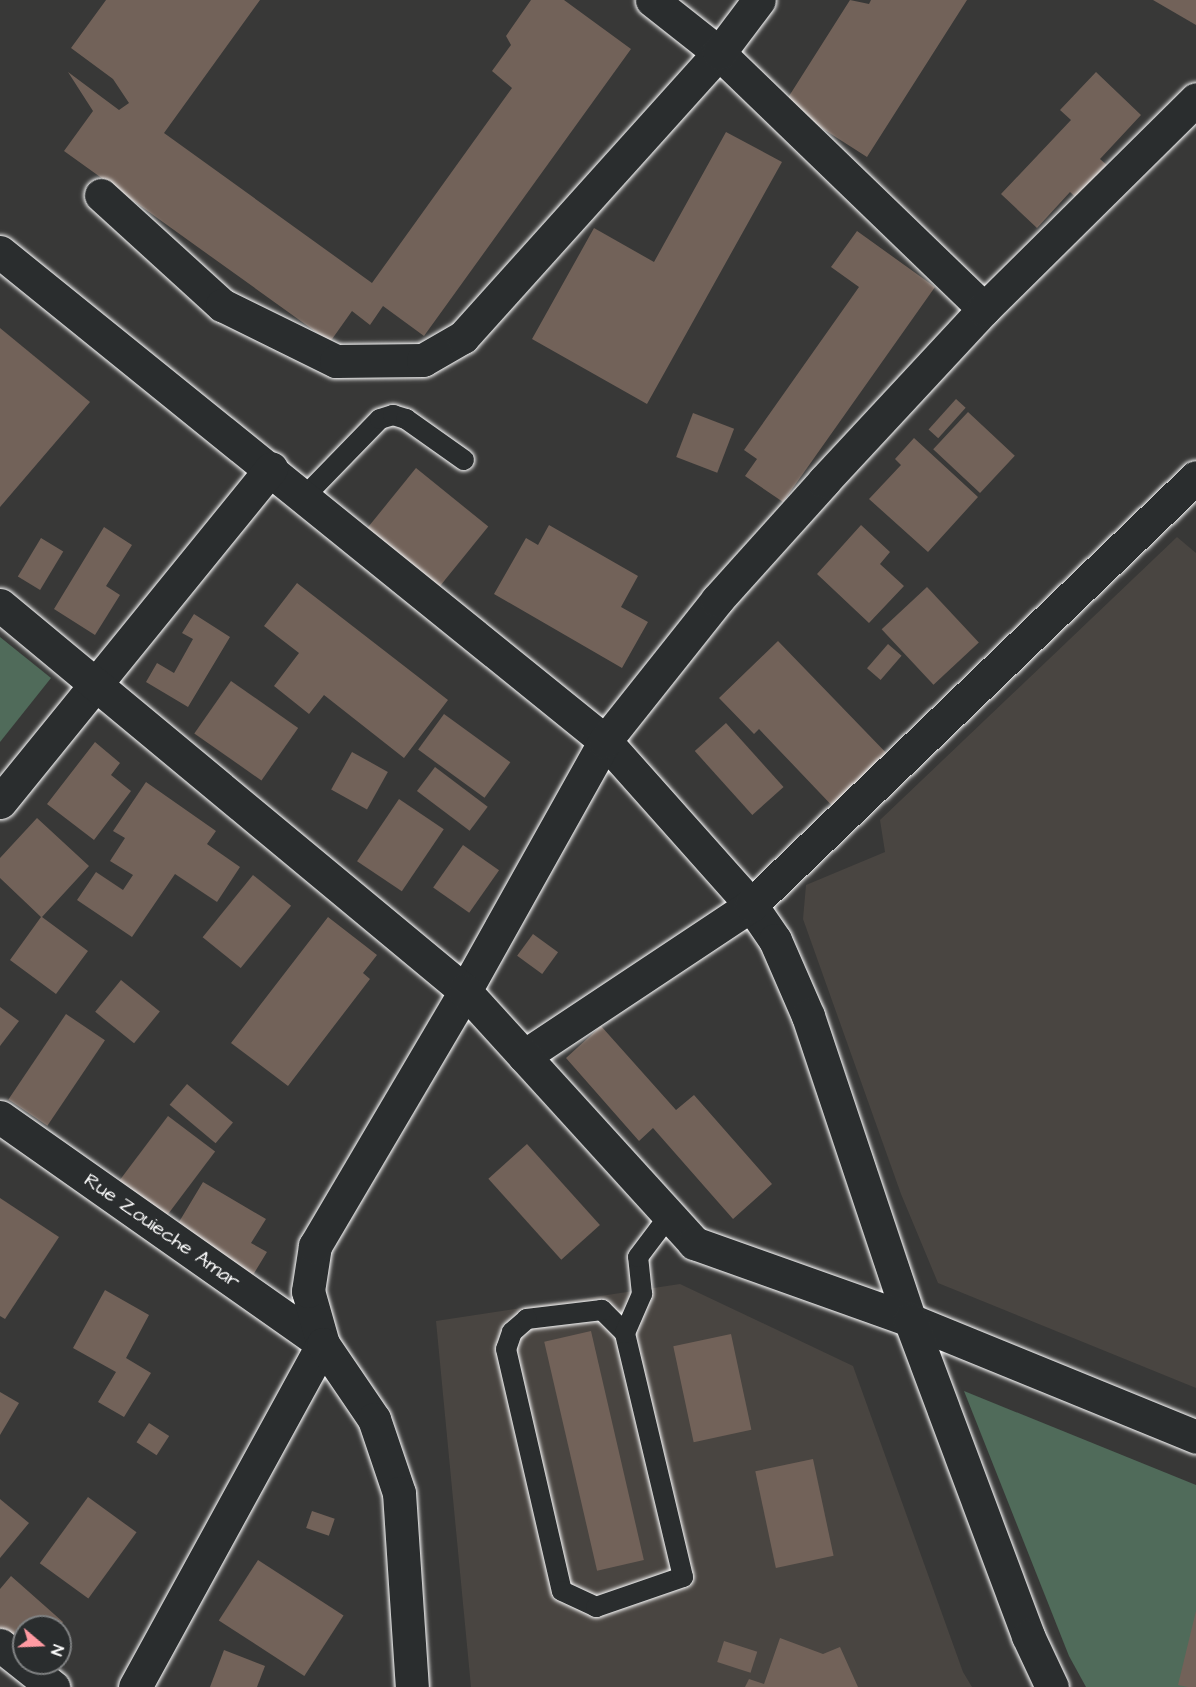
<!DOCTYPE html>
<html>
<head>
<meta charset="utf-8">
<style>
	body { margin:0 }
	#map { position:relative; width:1196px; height:1687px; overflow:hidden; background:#383837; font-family:"Architects Daughter",sans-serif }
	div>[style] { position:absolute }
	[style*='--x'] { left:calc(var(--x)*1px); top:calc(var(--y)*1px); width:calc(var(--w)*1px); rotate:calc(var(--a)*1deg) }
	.built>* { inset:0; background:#494541 }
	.green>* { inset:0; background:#506b5a }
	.building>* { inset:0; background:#726259; transform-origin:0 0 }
	.roads { filter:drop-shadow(0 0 2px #fff) drop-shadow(0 0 2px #fff) }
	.lane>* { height:20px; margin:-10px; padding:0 10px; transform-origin:10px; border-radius:10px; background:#2a2d2e }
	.street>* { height:33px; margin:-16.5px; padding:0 16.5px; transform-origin:16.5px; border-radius:16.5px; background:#2a2d2e }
	.secondary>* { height:33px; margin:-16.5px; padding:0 16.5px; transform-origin:16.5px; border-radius:16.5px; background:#2a2d2e }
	span { translate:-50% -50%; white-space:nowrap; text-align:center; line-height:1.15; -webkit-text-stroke:5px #2a2d2e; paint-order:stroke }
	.street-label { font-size:20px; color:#fff }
	.north { position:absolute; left:12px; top:1615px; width:60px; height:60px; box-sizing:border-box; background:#2a2d2e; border:2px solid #7f8182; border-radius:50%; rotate:109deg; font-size:16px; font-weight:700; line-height:24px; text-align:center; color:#fff }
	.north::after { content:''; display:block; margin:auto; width:21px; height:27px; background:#ff9aa2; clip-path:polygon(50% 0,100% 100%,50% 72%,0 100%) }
</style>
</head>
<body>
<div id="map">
	<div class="built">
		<i style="clip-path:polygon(1177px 537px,1196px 553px,1196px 1388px,938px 1283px,901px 1194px,803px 919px,806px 885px,885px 852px,880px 820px)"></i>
		<i style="clip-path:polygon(680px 1284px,853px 1366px,963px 1672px,972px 1687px,471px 1687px,436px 1321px)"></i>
	</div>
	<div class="green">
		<i style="clip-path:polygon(0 637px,51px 678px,0 742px)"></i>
		<i style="clip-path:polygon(964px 1391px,1196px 1485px,1196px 1687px,1086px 1687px,1069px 1656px)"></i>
	</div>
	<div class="building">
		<i style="clip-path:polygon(106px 0,260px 0,164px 133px,372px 283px,512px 88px,492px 71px,511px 45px,506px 36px,531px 0,564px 0,631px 49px,424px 336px,383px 306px,370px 325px,352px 311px,330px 342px,64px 151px,93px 111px,68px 72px,119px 110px,129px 103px,113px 79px,71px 48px)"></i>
		<i style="clip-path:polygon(850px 0,869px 4px,871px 0,967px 0,867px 157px,784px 104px)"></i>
		<i style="clip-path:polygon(1153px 0,1196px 0,1196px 25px)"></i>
		<i style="clip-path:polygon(1096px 72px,1141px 115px,1100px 159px,1115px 172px,1084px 205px,1070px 192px,1037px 228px,1001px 194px,1071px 120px,1060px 110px)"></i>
		<i style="clip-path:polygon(726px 132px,782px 162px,647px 404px,532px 339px,594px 228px,654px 262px)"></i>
		<i style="clip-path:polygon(857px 231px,935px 287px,783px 502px,745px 476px,757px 459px,744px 450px,859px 287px,831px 267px)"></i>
		<i style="clip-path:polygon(0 328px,90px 402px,0 507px)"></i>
		<i style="left:956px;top:399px;width:13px;height:41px;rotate:42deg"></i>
		<i style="left:968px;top:412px;width:64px;height:51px;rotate:43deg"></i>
		<i style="left:693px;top:413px;width:44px;height:47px;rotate:21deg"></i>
		<i style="clip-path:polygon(914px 438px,978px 497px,928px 552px,869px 499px,901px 465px,895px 459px)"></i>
		<i style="left:416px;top:468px;width:93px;height:85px;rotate:39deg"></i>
		<i style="clip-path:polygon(549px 525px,638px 576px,621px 607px,648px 622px,622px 668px,494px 594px,526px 538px,538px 545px)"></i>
		<i style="clip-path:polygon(861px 525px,890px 552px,880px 564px,904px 586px,869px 623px,817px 574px)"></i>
		<i style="clip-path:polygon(104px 527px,132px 545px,106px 586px,120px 595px,95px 635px,54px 609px)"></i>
		<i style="left:41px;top:538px;width:26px;height:45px;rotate:31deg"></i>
		<i style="clip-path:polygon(297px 583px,448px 700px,404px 758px,324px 695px,309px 714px,274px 686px,299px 653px,264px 626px)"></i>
		<i style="left:927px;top:587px;width:76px;height:62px;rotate:47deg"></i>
		<i style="clip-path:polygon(194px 614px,230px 637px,188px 707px,146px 682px,157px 663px,174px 673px,193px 639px,182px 633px)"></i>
		<i style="clip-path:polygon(778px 641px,893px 760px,839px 813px,759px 729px,754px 734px,719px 698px)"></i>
		<i style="left:888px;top:644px;width:18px;height:32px;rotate:41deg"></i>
		<i style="left:231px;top:681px;width:82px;height:64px;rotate:35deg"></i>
		<i style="left:444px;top:714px;width:82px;height:44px;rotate:36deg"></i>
		<i style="left:726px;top:723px;width:86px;height:42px;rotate:48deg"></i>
		<i style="clip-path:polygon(95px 742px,120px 763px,111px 775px,131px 791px,94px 840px,47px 804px)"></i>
		<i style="left:352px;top:752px;width:41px;height:43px;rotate:29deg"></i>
		<i style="left:435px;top:767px;width:66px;height:30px;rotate:37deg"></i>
		<i style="clip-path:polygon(146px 782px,216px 831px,207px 844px,240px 867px,217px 902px,175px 874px,132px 937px,77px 900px,96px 872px,123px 890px,133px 875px,110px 861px,125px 838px,113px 831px)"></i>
		<i style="left:399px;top:799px;width:54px;height:75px;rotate:34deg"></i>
		<i style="clip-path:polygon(37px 818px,89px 866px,42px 917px,88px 951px,56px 994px,10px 960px,41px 917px,0 878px,0 858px)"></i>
		<i style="left:463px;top:845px;width:44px;height:52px;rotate:35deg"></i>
		<i style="left:253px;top:875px;width:49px;height:80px;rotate:39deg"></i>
		<i style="clip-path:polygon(328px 917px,377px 955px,363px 973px,370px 979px,288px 1086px,231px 1043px)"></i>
		<i style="left:533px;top:934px;width:31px;height:27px;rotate:36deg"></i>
		<i style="left:121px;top:980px;width:50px;height:41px;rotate:39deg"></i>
		<i style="clip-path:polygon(0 1007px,19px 1021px,0 1046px)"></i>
		<i style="left:66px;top:1014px;width:47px;height:103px;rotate:34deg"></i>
		<i style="clip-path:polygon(601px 1026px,676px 1110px,694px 1095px,772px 1184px,733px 1219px,653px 1128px,639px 1141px,566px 1058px)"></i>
		<i style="left:187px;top:1084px;width:60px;height:27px;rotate:40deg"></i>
		<i style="left:168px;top:1116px;width:59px;height:90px;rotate:37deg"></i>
		<i style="left:527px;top:1144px;width:109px;height:52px;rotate:48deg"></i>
		<i style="clip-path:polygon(203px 1182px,266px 1219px,251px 1243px,267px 1252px,242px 1293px,164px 1247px)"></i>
		<i style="clip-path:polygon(0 1198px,59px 1237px,5px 1319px,0 1316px)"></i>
		<i style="clip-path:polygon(105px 1290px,149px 1315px,126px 1358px,151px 1373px,124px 1417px,98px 1402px,116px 1372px,73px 1348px)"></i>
		<i style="left:591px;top:1331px;width:235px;height:48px;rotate:77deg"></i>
		<i style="left:731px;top:1334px;width:98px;height:59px;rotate:78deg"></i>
		<i style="clip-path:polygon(0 1392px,19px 1403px,0 1435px)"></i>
		<i style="left:149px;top:1423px;width:24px;height:23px;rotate:33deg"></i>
		<i style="left:813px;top:1459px;width:99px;height:59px;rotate:78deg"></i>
		<i style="left:88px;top:1497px;width:60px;height:82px;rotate:36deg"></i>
		<i style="clip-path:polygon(0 1499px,29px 1523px,0 1558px)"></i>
		<i style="left:312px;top:1511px;width:24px;height:18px;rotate:19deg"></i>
		<i style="left:258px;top:1560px;width:102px;height:72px;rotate:33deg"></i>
		<i style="clip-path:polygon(11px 1576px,63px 1622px,59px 1627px,24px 1627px,24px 1650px,0 1628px,0 1589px)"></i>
		<i style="clip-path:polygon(1196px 1611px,1196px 1687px,1188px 1687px,1178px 1685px)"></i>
		<i style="clip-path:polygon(780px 1638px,823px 1654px,840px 1647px,858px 1687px,745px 1687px,749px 1679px,764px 1684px)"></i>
		<i style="left:724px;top:1641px;width:35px;height:22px;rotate:18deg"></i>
		<i style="clip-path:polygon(224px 1650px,265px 1666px,257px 1687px,210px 1687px)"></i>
	</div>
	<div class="roads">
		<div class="lane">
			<i style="--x:305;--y:496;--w:107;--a:-45.8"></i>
			<i style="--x:380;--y:419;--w:14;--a:-17"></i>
			<i style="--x:393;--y:415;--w:14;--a:17"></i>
			<i style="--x:406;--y:419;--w:71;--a:35.3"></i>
			<i style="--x:625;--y:1333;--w:33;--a:-135"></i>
			<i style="--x:602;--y:1310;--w:76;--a:173.2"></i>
			<i style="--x:527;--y:1319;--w:20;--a:139"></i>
			<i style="--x:512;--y:1332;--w:18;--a:109"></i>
			<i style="--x:506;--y:1349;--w:248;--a:77"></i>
			<i style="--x:562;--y:1591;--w:38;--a:25"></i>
			<i style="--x:596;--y:1607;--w:92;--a:-19"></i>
			<i style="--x:683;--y:1577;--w:251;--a:-103.4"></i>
			<i style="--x:625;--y:1333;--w:43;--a:-66.4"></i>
			<i style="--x:642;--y:1294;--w:37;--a:-96"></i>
			<i style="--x:638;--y:1257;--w:51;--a:-52.9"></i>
		</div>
		<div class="street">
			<i style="--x:652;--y:0;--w:85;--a:38.3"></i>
			<i style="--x:719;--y:53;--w:368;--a:44"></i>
			<i style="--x:101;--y:195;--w:164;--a:42.3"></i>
			<i style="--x:222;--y:305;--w:127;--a:26.2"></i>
			<i style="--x:336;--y:361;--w:87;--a:-0.7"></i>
			<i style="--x:423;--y:360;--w:46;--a:-29.9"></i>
			<i style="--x:463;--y:337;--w:382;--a:-48"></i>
			<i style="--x:719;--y:53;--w:66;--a:-53"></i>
			<i style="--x:0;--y:252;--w:778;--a:38.95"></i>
			<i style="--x:605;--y:741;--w:220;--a:48.3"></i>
			<i style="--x:751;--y:905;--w:42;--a:55.6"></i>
			<i style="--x:775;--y:940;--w:83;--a:66.5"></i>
			<i style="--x:808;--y:1016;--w:321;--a:71.5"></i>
			<i style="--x:910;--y:1320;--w:309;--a:22.2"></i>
			<i style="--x:0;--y:802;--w:430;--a:-50.9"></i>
			<i style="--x:524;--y:1056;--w:273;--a:-33.6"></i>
			<i style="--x:751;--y:905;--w:617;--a:-43.88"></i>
			<i style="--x:0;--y:1117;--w:395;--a:35.1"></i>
			<i style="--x:323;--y:1344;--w:55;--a:-105.8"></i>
			<i style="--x:308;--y:1291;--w:46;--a:-81.2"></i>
			<i style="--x:315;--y:1246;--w:296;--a:-59.5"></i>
			<i style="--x:465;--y:991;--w:287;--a:-60.8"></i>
			<i style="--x:605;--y:741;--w:180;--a:-51.5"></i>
			<i style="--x:717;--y:600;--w:160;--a:-48"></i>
			<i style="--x:824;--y:481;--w:235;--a:-47.1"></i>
			<i style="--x:984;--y:309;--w:298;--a:-44.7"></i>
			<i style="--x:0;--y:1645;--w:68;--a:38.4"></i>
			<i style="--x:135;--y:1687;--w:391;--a:-61.3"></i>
			<i style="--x:323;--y:1344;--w:91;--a:55.8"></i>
			<i style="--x:374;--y:1419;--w:78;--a:71.3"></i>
			<i style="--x:399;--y:1493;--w:194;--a:86.2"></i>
		</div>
		<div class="secondary">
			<i style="--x:0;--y:605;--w:604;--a:39.7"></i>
			<i style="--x:465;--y:991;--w:341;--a:47.7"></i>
			<i style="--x:694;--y:1243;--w:229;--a:19.6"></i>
			<i style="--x:910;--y:1320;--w:337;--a:69.5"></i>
			<i style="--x:1028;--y:1636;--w:56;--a:64.8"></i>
		</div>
	</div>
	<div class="street-label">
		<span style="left:162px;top:1231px;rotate:35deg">Rue Zouieche Amar</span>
	</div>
	<div class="north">N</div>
</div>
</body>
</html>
